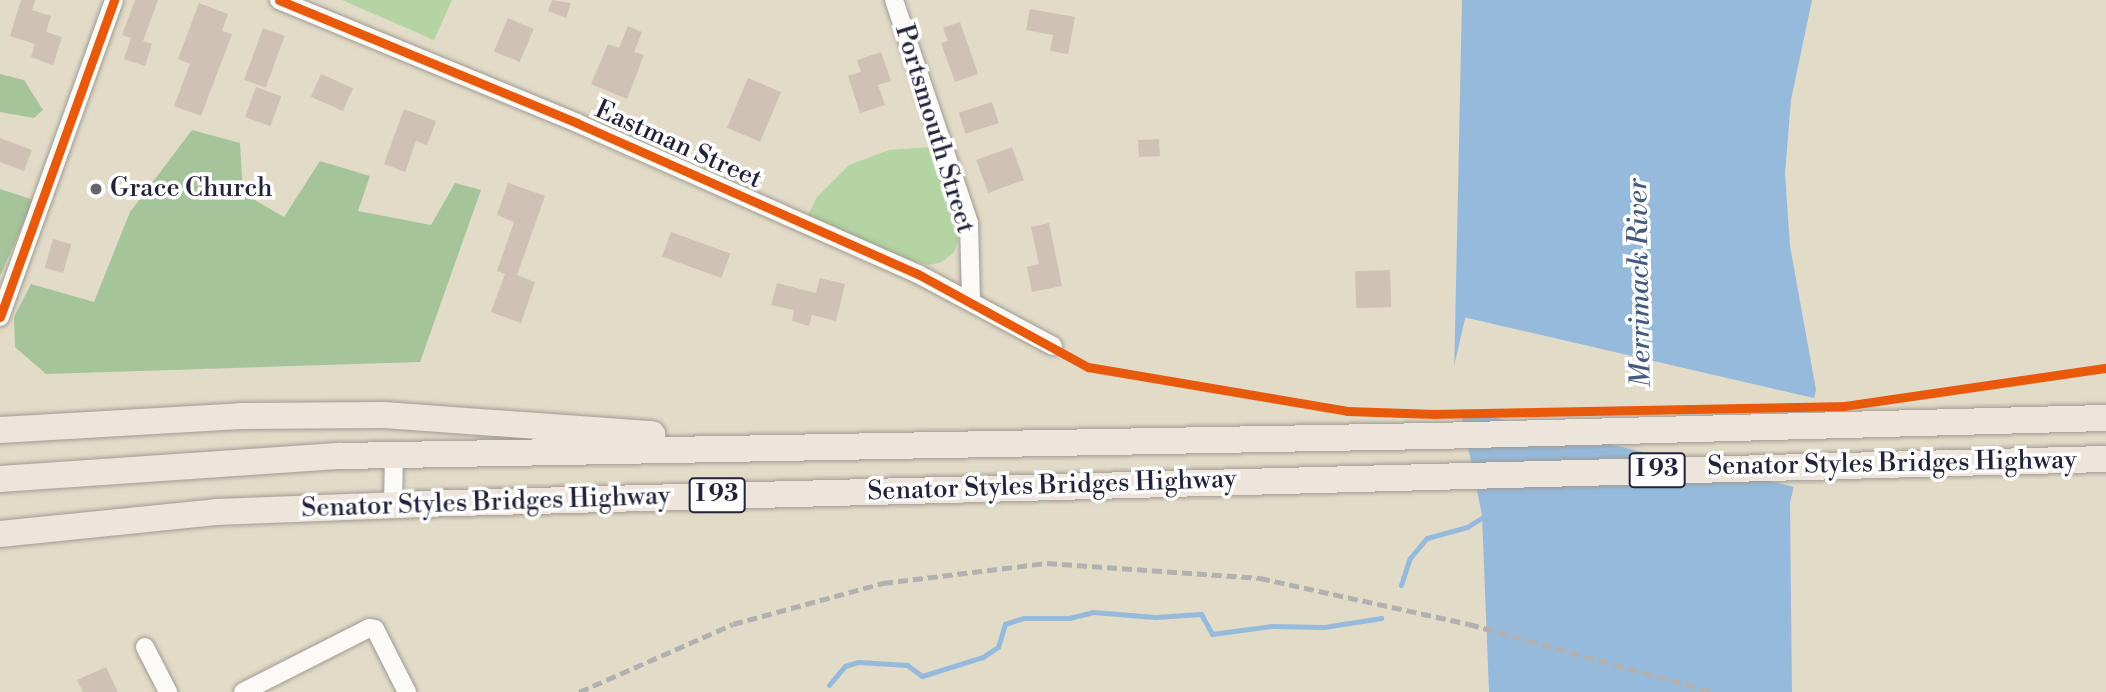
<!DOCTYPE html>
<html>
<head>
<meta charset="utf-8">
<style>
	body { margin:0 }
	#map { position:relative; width:2106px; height:692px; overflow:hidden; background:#e2dbc8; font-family:"Libre Bodoni",serif }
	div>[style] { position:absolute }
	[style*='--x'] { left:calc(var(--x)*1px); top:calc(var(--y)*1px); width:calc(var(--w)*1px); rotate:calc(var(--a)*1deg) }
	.green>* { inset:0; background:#b4d4a3 }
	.forest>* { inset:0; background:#a5c499 }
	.water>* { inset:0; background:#96badc }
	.pier>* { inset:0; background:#e2dbc8; transform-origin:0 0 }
	.stream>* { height:5px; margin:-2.5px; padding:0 2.5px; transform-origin:2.5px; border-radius:2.5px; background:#96badc }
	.building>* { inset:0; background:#cfc1b3; transform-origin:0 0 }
	.roads { filter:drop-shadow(0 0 2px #9e9b93) drop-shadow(0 0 2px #9e9b93) }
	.minor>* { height:18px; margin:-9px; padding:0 9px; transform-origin:9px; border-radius:9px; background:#fbfaf7 }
	.highway>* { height:26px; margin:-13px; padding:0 13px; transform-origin:13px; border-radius:13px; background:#ede4dc }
	.rail>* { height:5px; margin-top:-2.5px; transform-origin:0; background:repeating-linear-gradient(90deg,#b2b1b2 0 10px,transparent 0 15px) }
	.cycleway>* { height:9px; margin:-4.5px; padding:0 4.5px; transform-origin:4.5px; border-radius:4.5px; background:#e8590c }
	.dots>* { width:19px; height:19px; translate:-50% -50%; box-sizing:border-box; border:4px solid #fff; border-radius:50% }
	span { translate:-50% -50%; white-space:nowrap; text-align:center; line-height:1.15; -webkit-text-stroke:7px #fff; paint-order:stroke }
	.shield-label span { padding:2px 5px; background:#fff; border:2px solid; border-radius:5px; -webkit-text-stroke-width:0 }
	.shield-label { font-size:24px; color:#22223b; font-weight:700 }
	.street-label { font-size:26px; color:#22223b }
	.poi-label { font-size:26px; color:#22223b }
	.left { translate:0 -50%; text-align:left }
	.water-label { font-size:28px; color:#44597f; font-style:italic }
</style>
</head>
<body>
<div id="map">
	<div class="green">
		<i style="clip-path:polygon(342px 0,452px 0,434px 40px)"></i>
		<i style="clip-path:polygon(931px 147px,944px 179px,958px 240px,954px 252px,942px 262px,929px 265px,906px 259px,808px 215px,817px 197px,849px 165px,889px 150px)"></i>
	</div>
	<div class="forest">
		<i style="clip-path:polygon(0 74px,24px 80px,43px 110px,34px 118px,0 112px)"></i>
		<i style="clip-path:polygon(192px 130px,240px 143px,243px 193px,284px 217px,320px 161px,370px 176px,358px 211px,431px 225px,455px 183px,481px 190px,420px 362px,46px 374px,15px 347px,14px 317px,31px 284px,94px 302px,130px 212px)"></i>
		<i style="clip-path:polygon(0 189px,34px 200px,0 276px)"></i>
	</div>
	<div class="water">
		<i style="clip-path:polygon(1462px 0,1812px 0,1791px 100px,1785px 174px,1790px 246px,1816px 390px,1790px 503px,1792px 692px,1489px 692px,1482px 515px,1454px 378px)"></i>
	</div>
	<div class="pier">
		<i style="left:1818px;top:399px;width:91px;height:362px;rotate:103deg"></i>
	</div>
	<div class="stream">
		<i style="--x:1401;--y:585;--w:28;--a:-72"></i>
		<i style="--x:1410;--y:558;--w:26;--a:-50"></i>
		<i style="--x:1427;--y:538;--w:41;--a:-15.4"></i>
		<i style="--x:1467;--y:527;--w:22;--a:-32"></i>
		<i style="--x:829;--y:685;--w:25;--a:-50"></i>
		<i style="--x:845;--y:666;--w:14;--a:-17"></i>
		<i style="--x:858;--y:662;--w:49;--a:3.5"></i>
		<i style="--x:907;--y:665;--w:19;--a:36"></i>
		<i style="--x:922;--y:676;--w:64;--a:-17.3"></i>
		<i style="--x:983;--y:657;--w:18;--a:-34"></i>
		<i style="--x:998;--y:647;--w:24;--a:-73"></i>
		<i style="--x:1005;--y:624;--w:20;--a:-18"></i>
		<i style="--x:1024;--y:618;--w:45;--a:0"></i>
		<i style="--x:1069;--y:618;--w:25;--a:-14"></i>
		<i style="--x:1093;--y:612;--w:62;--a:4.6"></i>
		<i style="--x:1155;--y:617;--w:46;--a:-3.7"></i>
		<i style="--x:1201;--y:614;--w:23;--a:61"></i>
		<i style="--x:1212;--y:634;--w:61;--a:-7.6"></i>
		<i style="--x:1272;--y:626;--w:52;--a:1.1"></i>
		<i style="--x:1324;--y:627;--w:58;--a:-9"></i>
	</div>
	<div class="building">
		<i style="clip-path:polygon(21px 0,35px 0,32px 10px,51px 16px,46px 32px,62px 37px,53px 65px,31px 57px,35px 44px,10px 36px)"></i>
		<i style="clip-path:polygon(135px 0,158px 0,143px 41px,152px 44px,145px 66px,124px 59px,131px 38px,122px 35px)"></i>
		<i style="clip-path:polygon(552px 0,571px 3px,566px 18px,548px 11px)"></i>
		<i style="clip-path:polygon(199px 3px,228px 14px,222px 31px,232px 34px,201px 116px,174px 106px,190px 64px,178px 59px)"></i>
		<i style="clip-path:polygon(1030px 9px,1075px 17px,1068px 54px,1050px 51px,1053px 35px,1026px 30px)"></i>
		<i style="left:508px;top:18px;width:28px;height:36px;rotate:23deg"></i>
		<i style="clip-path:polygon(960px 22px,978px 74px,955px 82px,941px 43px,948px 41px,943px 28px)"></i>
		<i style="clip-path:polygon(628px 26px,642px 32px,634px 52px,644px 55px,627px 99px,591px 84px,608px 44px,619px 48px)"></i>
		<i style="left:263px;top:28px;width:23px;height:55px;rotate:20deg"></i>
		<i style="clip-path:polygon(881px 52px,891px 81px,878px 85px,885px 105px,860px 113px,848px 76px,861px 72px,857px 60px)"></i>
		<i style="left:321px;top:74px;width:35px;height:25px;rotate:24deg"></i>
		<i style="left:748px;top:78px;width:36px;height:54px;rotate:23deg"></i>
		<i style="left:256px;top:87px;width:27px;height:32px;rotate:20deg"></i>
		<i style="left:992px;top:102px;width:22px;height:35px;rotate:72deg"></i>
		<i style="clip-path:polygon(404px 109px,436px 121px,427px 145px,416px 141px,405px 172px,384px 164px)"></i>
		<i style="clip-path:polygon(0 138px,32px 150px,24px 171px,0 162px)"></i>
		<i style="left:1159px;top:139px;width:17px;height:21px;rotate:87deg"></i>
		<i style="left:1012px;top:147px;width:35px;height:38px;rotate:70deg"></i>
		<i style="clip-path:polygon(508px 183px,545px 196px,517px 275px,535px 282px,521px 323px,491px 312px,505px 274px,497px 271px,514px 222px,497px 215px)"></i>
		<i style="clip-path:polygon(1049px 223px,1062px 286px,1032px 292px,1027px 267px,1039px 264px,1031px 227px)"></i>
		<i style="left:671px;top:232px;width:63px;height:26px;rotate:20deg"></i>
		<i style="left:53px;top:239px;width:19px;height:30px;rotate:16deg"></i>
		<i style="left:1390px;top:270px;width:37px;height:35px;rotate:88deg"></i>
		<i style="clip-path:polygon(820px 278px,845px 284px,836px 321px,812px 315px,809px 326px,792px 321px,794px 310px,771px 305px,777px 283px,816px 293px)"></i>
		<i style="clip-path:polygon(106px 667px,118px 692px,83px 692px,77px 680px)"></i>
	</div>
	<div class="roads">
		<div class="minor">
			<i style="--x:279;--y:0;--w:322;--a:22.4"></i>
			<i style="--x:577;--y:123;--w:373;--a:23.9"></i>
			<i style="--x:918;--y:274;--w:153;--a:28.1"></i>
			<i style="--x:894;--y:0;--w:235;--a:71.4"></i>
			<i style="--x:969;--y:223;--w:77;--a:88.5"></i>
			<i style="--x:0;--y:317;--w:337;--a:-70.2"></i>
			<i style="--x:393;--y:505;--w:50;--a:-88.9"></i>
			<i style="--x:145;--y:647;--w:51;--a:62.9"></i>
			<i style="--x:243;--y:692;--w:141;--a:-26.9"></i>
			<i style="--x:369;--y:628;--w:6;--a:9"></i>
			<i style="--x:375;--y:629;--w:71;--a:63.1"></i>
		</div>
		<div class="highway">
			<i style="--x:0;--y:430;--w:241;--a:-3.3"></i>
			<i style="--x:241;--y:416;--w:143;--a:-0.4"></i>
			<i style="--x:384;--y:415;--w:269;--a:4.1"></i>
			<i style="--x:0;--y:479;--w:342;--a:-3.9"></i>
			<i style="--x:341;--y:456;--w:1094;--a:-1.05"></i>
			<i style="--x:1435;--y:436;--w:671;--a:-1.54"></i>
			<i style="--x:0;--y:534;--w:217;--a:-5.8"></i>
			<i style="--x:216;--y:512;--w:204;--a:-2.2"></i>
			<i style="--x:420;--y:504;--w:1687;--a:-1.53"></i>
		</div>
	</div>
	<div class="rail">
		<i style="--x:579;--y:692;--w:168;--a:-23.8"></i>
		<i style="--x:733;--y:624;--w:156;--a:-15.3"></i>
		<i style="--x:883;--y:583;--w:165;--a:-7"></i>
		<i style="--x:1047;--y:563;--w:214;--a:4"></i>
		<i style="--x:1260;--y:578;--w:214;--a:12.4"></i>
		<i style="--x:1469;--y:624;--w:252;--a:15.6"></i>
	</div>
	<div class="cycleway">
		<i style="--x:279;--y:0;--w:322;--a:22.4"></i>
		<i style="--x:577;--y:123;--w:373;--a:23.9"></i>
		<i style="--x:918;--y:274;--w:194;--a:28.7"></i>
		<i style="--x:1088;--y:367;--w:263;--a:9.6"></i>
		<i style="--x:1347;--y:411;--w:88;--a:2"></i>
		<i style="--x:1435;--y:414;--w:409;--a:-1.1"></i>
		<i style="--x:1844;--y:406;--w:265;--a:-8.3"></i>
		<i style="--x:0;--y:317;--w:337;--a:-70.2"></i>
	</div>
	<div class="dots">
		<i style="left:96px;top:189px;background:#65636c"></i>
	</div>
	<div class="shield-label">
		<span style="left:1657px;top:470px">I 93</span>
		<span style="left:717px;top:495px">I 93</span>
	</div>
	<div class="street-label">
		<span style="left:934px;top:129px;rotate:73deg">Portsmouth Street</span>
		<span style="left:678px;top:145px;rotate:24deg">Eastman Street</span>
		<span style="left:1892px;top:464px;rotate:-1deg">Senator Styles Bridges Highway</span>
		<span style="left:1052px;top:486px;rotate:-2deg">Senator Styles Bridges Highway</span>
		<span style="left:486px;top:503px;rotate:-2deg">Senator Styles Bridges Highway</span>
	</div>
	<div class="poi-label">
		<span class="left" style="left:110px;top:189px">Grace Church</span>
	</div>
	<div class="water-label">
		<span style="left:1640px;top:283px;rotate:-91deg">Merrimack River</span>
	</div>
</div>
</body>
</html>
